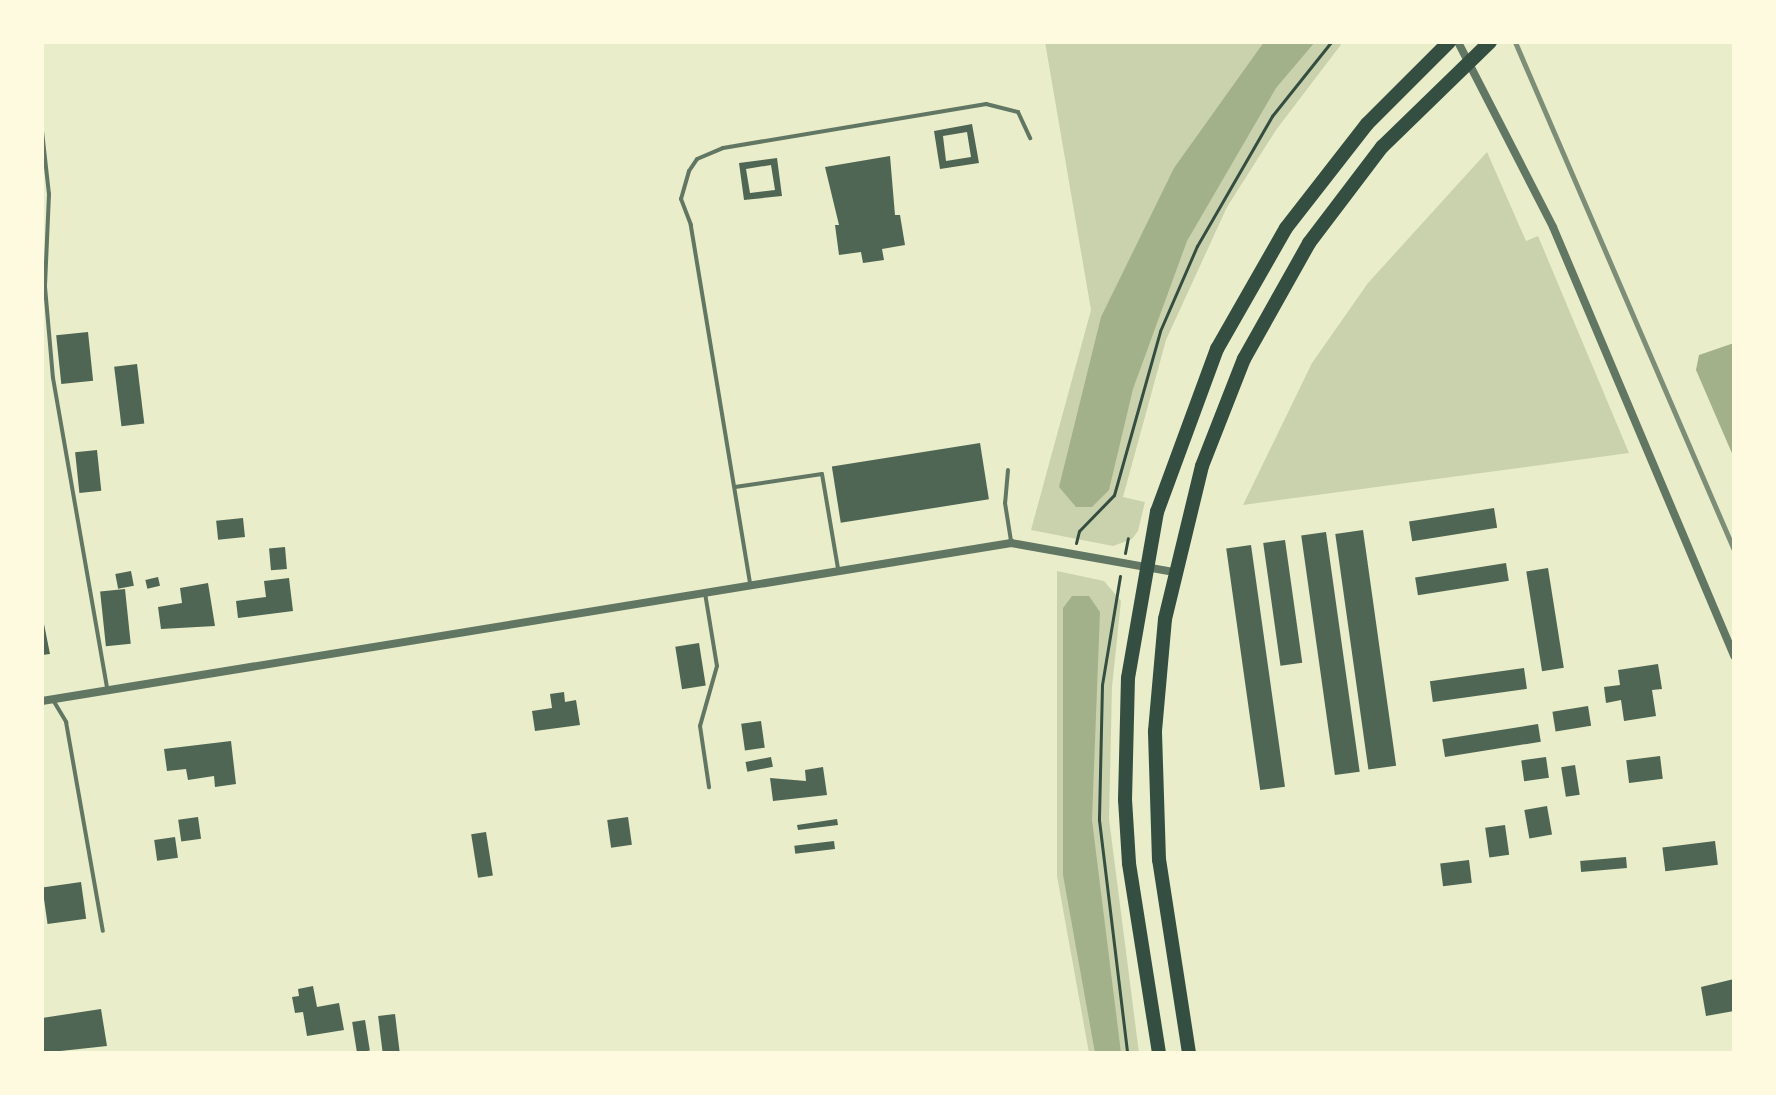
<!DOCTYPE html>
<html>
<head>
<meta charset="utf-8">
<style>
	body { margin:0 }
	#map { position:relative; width:1776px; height:1095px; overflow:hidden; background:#e9edc9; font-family:"Nunito Sans",sans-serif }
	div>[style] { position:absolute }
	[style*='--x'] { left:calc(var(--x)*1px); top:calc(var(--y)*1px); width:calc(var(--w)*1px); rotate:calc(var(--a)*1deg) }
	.green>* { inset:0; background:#cad2ad }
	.water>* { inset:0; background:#a3b18a }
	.building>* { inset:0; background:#4f6655; transform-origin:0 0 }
	.path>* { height:3px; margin:-1.5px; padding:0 1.5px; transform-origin:1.5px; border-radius:1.5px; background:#344e41 }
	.service>* { height:4px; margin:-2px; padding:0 2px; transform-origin:2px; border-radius:2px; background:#617663 }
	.minor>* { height:8px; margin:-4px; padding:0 4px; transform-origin:4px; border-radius:4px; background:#617663 }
	.primary>* { height:14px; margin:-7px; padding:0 7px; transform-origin:7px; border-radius:7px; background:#344e41 }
	.rail>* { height:5px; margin:-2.5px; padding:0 2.5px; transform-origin:2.5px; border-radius:2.5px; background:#7c8e77 }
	span { translate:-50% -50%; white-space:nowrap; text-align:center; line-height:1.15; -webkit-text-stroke:7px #fefae0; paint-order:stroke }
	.frame { position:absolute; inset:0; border:44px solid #fefae0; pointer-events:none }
</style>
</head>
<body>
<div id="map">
	<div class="green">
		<i style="clip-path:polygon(1045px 42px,1343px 42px,1276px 130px,1227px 207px,1166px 340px,1123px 497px,1145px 502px,1138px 531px,1132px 539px,1113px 546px,1031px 530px,1091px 310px)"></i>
		<i style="clip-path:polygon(1487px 152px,1526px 241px,1538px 236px,1629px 453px,1243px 505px,1312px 363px,1368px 283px)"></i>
		<i style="clip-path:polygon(1057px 571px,1104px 581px,1121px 601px,1112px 687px,1109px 819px,1139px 1053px,1089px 1053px,1057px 876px)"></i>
	</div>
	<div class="water">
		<i style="clip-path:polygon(1264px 42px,1315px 42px,1276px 88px,1187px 241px,1133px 389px,1109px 490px,1092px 507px,1076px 507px,1059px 487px,1101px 317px,1174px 168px)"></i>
		<i style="clip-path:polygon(1734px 343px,1734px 458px,1696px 370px,1699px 355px)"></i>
		<i style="clip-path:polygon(1072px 596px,1089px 596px,1100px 612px,1092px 820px,1121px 1053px,1095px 1053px,1063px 875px,1063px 608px)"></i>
	</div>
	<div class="building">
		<i style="clip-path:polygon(evenodd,972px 124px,979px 163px,940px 169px,934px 131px,972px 124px,967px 132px,971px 157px,946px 161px,943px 136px,967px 132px)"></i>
		<i style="clip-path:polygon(890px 156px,895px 215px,900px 215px,905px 245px,882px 249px,884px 260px,863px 263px,861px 252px,839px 255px,835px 225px,839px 225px,825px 167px)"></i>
		<i style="clip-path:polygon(evenodd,777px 158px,782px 196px,744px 200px,739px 163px,777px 158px,771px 165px,775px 190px,750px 193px,746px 169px,771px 165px)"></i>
		<i style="left:88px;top:332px;width:49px;height:32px;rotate:84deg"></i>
		<i style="left:137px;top:364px;width:60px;height:23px;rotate:83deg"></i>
		<i style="left:980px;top:443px;width:57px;height:150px;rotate:81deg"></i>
		<i style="left:97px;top:450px;width:41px;height:22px;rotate:84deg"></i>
		<i style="left:1494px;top:508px;width:20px;height:86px;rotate:81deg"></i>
		<i style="left:243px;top:518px;width:19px;height:27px;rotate:84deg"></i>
		<i style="left:1363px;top:530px;width:238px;height:28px;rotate:82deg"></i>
		<i style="left:1326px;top:532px;width:242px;height:25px;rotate:82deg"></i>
		<i style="left:1285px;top:540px;width:124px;height:22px;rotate:82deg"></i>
		<i style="left:1251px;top:545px;width:244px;height:25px;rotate:82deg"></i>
		<i style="left:285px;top:547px;width:22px;height:16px;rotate:85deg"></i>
		<i style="left:1506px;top:563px;width:18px;height:92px;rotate:81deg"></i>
		<i style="left:1548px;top:568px;width:101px;height:22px;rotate:81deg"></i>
		<i style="left:131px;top:571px;width:15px;height:16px;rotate:79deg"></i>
		<i style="left:158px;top:577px;width:9px;height:13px;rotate:77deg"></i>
		<i style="clip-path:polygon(289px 578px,293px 611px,238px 618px,236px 601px,266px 597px,264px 581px)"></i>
		<i style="clip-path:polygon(208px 583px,215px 626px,161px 629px,158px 607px,182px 603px,180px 588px)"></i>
		<i style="left:125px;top:589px;width:55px;height:25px;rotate:84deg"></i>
		<i style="clip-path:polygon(42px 614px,50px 654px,42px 655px)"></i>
		<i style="left:699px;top:643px;width:43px;height:24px;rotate:81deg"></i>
		<i style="clip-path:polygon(1658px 664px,1662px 689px,1652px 690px,1656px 716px,1624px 721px,1621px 700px,1606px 703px,1604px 687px,1620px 685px,1618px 670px)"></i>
		<i style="left:1524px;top:668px;width:21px;height:95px;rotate:82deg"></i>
		<i style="clip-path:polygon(564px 692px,565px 702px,576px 700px,580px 725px,535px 731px,532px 711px,552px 708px,550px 694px)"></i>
		<i style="left:1588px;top:706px;width:20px;height:36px;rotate:81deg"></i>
		<i style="left:761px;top:721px;width:27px;height:20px;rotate:82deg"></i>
		<i style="left:1538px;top:724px;width:18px;height:97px;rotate:81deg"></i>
		<i style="clip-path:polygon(231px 741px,236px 784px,215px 787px,214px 776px,188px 780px,186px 769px,167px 771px,164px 749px)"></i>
		<i style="left:1660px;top:756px;width:23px;height:34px;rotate:83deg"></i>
		<i style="left:771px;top:757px;width:10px;height:26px;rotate:79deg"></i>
		<i style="left:1546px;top:757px;width:21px;height:25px;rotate:82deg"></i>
		<i style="left:1575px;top:765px;width:30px;height:14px;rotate:81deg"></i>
		<i style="clip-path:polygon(823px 767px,827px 795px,773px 801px,770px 778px,806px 781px,805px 770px)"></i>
		<i style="left:1547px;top:806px;width:29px;height:23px;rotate:80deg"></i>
		<i style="left:198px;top:817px;width:22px;height:20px;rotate:82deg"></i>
		<i style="left:628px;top:817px;width:28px;height:21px;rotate:82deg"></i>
		<i style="clip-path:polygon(837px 819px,838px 825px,798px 830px,797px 825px)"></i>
		<i style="left:1505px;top:825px;width:30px;height:20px;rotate:82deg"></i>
		<i style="left:486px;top:832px;width:44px;height:15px;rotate:81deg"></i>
		<i style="left:175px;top:837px;width:21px;height:21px;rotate:82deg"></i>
		<i style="left:834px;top:841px;width:8px;height:40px;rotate:83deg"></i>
		<i style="left:1715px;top:841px;width:24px;height:53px;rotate:83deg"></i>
		<i style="left:1626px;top:857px;width:11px;height:46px;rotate:85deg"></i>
		<i style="left:1469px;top:860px;width:23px;height:29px;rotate:83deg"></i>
		<i style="left:81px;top:882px;width:37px;height:39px;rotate:82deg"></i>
		<i style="clip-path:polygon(1734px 979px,1734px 1011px,1706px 1016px,1701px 987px)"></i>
		<i style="clip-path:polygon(313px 986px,317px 1007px,339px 1003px,344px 1030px,307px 1036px,303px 1012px,295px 1013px,292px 997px,299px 996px,298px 989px)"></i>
		<i style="clip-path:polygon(101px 1009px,107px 1046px,42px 1053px,42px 1018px)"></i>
		<i style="left:395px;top:1014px;width:39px;height:17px;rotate:83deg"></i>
		<i style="left:365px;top:1020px;width:31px;height:13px;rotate:81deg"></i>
	</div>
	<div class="path">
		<i style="--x:1076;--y:543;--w:12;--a:-76"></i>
		<i style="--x:1079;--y:531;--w:50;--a:-45.8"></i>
		<i style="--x:1114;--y:495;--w:170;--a:-74.3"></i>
		<i style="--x:1160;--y:331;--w:93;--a:-66.5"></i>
		<i style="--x:1197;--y:246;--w:150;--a:-60"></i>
		<i style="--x:1272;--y:116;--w:95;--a:-51.4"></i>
		<i style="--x:1125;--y:553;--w:15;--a:-79"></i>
		<i style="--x:1120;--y:576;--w:110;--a:99.4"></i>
		<i style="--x:1102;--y:685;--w:135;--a:91.3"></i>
		<i style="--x:1099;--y:820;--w:235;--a:83.1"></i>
	</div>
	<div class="service">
		<i style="--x:42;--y:131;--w:63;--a:83.7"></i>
		<i style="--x:49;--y:194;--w:93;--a:92.5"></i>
		<i style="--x:45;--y:287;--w:91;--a:85"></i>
		<i style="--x:53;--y:378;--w:316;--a:80.1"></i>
		<i style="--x:1008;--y:470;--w:33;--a:95"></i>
		<i style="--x:1005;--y:503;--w:38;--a:81"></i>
		<i style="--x:735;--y:487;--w:88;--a:-8.5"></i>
		<i style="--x:822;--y:474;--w:96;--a:80.4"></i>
		<i style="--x:750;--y:583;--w:363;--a:-99.4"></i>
		<i style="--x:691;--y:225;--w:28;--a:-111"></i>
		<i style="--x:681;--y:199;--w:29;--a:-74"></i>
		<i style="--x:689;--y:171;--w:14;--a:-56"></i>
		<i style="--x:697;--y:159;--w:28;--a:-23"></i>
		<i style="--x:723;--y:148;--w:267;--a:-9.5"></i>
		<i style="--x:986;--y:104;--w:33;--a:14"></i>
		<i style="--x:1018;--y:112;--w:29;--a:65"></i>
		<i style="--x:705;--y:593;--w:74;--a:80.7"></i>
		<i style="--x:717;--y:666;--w:62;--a:105.8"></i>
		<i style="--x:700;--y:726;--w:62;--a:81.6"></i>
		<i style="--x:53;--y:700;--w:26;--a:59"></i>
		<i style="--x:66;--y:722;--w:212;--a:80"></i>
	</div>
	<div class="minor">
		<i style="--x:1458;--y:42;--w:208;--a:62.8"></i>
		<i style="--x:1553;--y:227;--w:466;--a:67.1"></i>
		<i style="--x:42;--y:701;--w:982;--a:-9.26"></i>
		<i style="--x:1011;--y:543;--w:166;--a:10.1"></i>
	</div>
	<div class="primary">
		<i style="--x:1159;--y:1053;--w:192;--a:-99"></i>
		<i style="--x:1129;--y:863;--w:63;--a:-93.6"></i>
		<i style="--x:1125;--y:800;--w:122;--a:-88.6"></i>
		<i style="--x:1128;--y:678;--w:169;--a:-80.1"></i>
		<i style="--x:1157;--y:512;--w:174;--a:-69.8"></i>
		<i style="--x:1217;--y:349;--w:139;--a:-60.3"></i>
		<i style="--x:1286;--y:228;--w:132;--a:-52.1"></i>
		<i style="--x:1367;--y:124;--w:116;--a:-45"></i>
		<i style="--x:1189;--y:1053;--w:195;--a:-98.8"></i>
		<i style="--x:1159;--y:860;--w:129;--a:-91.8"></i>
		<i style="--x:1155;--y:731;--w:112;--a:-84.9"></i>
		<i style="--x:1165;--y:619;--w:157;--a:-76.4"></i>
		<i style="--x:1202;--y:466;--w:115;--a:-68.6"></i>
		<i style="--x:1244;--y:359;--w:133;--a:-60.7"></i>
		<i style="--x:1309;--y:243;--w:121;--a:-52.8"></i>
		<i style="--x:1382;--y:147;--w:151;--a:-44.2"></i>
	</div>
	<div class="rail">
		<i style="--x:1515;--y:42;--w:553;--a:66.68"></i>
	</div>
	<div class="frame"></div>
</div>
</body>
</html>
